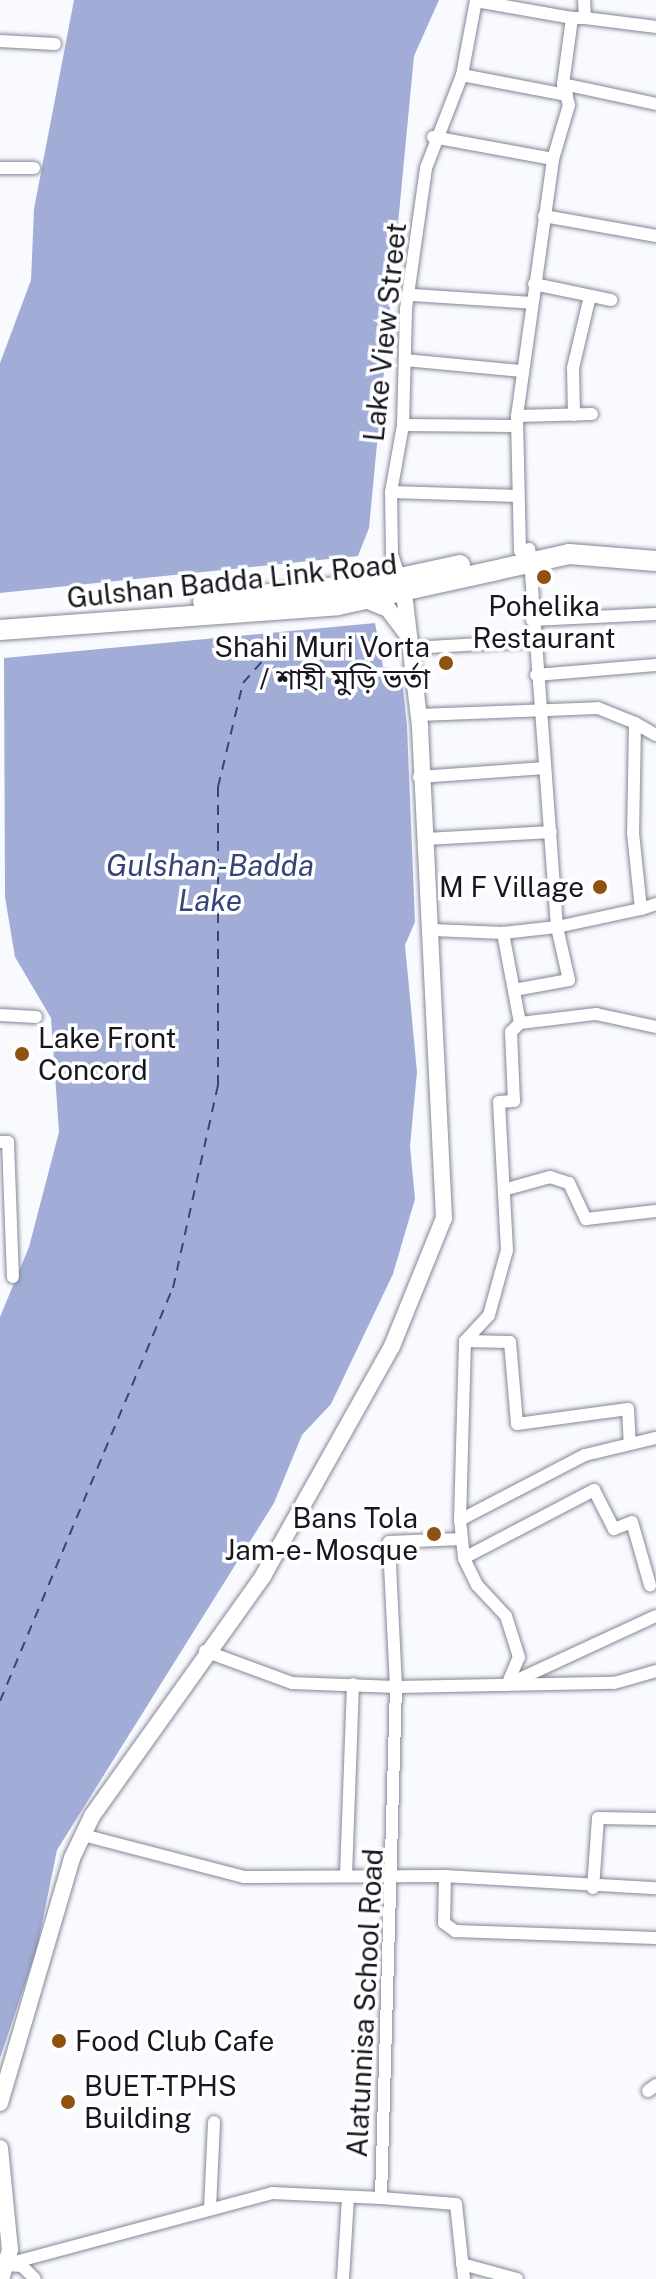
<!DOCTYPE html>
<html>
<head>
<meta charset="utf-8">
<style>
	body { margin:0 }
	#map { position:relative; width:656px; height:2279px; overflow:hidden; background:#f9fafe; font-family:"Public Sans","Noto Sans Bengali",sans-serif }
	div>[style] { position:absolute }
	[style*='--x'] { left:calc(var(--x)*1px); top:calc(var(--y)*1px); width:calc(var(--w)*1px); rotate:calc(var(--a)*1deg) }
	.water>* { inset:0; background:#a1add7 }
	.ferry>* { height:2px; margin-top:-1px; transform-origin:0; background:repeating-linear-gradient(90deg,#374479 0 10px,transparent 0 18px) }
	.roads { filter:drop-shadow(0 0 2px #828797) drop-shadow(0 0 2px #828797) }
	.minor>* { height:12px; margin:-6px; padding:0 6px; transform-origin:6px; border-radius:6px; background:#fff }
	.tertiary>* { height:16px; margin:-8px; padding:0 8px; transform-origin:8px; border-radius:8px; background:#fff }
	.primary>* { height:20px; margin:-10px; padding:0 10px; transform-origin:10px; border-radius:10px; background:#fff }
	.dots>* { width:22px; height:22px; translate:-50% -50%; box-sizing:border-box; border:4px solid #fff; border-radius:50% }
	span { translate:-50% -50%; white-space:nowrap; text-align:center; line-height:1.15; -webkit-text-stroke:7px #fff; paint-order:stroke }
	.street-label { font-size:28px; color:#17181f }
	.poi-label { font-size:28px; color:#17181f }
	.right { translate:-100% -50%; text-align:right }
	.left { translate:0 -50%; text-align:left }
	.water-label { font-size:30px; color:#374479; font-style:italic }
</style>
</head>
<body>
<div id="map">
	<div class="water">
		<i style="clip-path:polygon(74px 0,439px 0,414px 56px,369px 528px,358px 556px,0 593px,0 363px,31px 280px,34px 209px)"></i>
		<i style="clip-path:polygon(375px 623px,383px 667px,401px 670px,407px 726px,415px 922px,405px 945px,417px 1072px,410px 1146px,415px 1199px,393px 1274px,331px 1404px,302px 1435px,274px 1503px,57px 1850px,37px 1948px,0 2058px,0 1317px,29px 1247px,59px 1132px,51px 1018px,15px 957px,5px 897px,4px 658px)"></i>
	</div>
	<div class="ferry">
		<i style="--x:0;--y:1701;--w:448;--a:-67.3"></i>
		<i style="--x:173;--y:1288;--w:208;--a:-77.5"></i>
		<i style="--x:218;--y:1085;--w:298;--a:-90"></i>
		<i style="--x:218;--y:787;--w:107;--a:-76.5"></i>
		<i style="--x:243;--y:683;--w:57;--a:-48.5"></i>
	</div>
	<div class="roads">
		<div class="minor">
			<i style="--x:476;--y:1;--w:97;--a:10"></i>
			<i style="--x:585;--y:18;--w:72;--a:7.2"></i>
			<i style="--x:0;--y:41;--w:55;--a:3.1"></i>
			<i style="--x:462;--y:75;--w:107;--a:10.8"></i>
			<i style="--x:563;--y:84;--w:95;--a:12.1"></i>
			<i style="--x:433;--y:137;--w:122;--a:10.4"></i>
			<i style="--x:0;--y:168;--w:34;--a:0"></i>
			<i style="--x:544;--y:216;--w:114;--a:10.1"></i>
			<i style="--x:534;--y:284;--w:79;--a:11.7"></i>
			<i style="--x:413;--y:295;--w:119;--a:3.8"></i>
			<i style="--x:405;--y:360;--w:118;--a:5.4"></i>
			<i style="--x:574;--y:415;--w:47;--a:-91.2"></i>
			<i style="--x:573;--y:368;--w:74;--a:-76.7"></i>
			<i style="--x:517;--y:416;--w:75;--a:-1.5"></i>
			<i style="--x:403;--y:425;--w:112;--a:0.5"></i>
			<i style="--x:391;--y:492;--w:127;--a:1.8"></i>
			<i style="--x:520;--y:551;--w:135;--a:-91.3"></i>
			<i style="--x:517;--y:416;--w:260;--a:-82"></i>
			<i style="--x:553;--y:159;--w:56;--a:-73.5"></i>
			<i style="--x:569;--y:105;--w:22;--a:-106"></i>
			<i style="--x:563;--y:84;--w:67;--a:-82.2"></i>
			<i style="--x:572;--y:18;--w:13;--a:0"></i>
			<i style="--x:585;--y:18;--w:18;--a:-93"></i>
			<i style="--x:400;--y:579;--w:26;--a:-108"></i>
			<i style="--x:392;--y:554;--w:62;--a:-90.9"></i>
			<i style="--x:391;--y:492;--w:68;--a:-79.8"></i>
			<i style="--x:403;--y:425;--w:116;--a:-88.5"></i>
			<i style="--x:406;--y:309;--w:142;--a:-81.9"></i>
			<i style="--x:426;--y:168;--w:100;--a:-68.8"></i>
			<i style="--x:462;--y:75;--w:76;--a:-79.4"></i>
			<i style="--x:532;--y:620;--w:124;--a:-2.8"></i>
			<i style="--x:412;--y:648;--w:121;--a:-3.3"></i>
			<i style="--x:536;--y:675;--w:120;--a:-4.8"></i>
			<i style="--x:419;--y:715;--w:179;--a:-2.2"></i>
			<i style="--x:598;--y:708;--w:40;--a:22"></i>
			<i style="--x:635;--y:723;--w:110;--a:91"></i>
			<i style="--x:633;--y:833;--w:76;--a:84"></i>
			<i style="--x:641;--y:909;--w:16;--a:-18"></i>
			<i style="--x:635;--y:723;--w:24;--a:30"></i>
			<i style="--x:419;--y:777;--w:126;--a:-4.1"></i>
			<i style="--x:426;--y:839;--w:125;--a:-3.2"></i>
			<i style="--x:433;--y:930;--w:70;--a:2.5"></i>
			<i style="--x:514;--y:990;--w:56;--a:-10.3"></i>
			<i style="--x:569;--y:980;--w:54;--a:-102.8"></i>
			<i style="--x:557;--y:927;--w:86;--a:-12.1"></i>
			<i style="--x:0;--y:1015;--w:36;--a:3"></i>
			<i style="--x:520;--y:1023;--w:77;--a:-6.8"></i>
			<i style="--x:596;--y:1014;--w:61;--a:12.2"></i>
			<i style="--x:0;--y:1142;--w:8;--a:0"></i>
			<i style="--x:8;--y:1142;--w:135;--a:87.9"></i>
			<i style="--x:507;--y:1189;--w:45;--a:-15.6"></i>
			<i style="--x:550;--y:1177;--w:20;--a:18"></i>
			<i style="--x:569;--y:1183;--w:40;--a:65"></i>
			<i style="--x:586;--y:1219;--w:70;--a:-6.5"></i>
			<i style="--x:465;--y:1341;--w:45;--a:1.3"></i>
			<i style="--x:510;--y:1342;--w:82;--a:85.1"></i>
			<i style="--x:517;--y:1424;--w:112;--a:-7.7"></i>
			<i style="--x:628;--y:1409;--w:33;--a:87"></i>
			<i style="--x:460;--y:1520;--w:141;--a:-27.5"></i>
			<i style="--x:585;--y:1455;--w:73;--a:-13.5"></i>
			<i style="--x:464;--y:1558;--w:147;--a:-27.6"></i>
			<i style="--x:594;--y:1490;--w:44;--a:62.9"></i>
			<i style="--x:614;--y:1529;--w:19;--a:-21"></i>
			<i style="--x:632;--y:1522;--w:66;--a:74.1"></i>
			<i style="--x:205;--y:1651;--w:93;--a:20.2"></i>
			<i style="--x:292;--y:1683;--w:104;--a:2.2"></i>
			<i style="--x:396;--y:1687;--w:145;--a:-92.8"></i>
			<i style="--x:389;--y:1542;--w:73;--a:-2.4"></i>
			<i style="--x:513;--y:1682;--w:157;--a:-24.8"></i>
			<i style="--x:507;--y:1685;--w:30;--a:-67"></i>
			<i style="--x:519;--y:1657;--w:43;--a:-107.6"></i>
			<i style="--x:506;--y:1616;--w:42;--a:-133.1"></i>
			<i style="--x:477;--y:1585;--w:30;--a:-116"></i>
			<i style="--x:464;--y:1558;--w:38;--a:-96"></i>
			<i style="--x:460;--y:1520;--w:179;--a:-88.4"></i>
			<i style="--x:465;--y:1341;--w:35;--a:-47"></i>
			<i style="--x:489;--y:1315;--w:67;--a:-74.5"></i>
			<i style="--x:507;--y:1250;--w:148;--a:-93.1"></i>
			<i style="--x:499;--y:1102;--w:15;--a:-4"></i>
			<i style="--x:514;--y:1101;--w:69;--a:-92.5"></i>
			<i style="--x:511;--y:1032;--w:13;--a:-45"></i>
			<i style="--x:520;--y:1023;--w:92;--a:-100.7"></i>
			<i style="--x:503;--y:933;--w:54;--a:-6.3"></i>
			<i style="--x:557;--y:927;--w:379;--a:-94.2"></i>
			<i style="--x:83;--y:1835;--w:166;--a:14.6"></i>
			<i style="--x:244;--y:1877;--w:201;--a:-0.3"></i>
			<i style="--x:445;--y:1876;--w:211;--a:3.3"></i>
			<i style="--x:346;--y:1875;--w:191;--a:-87.9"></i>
			<i style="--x:445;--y:1876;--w:47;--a:91.2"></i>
			<i style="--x:444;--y:1923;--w:14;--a:36"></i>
			<i style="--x:455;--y:1931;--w:201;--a:2"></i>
			<i style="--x:593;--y:1888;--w:70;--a:-85.9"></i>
			<i style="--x:598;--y:1818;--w:58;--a:1"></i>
			<i style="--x:648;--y:2091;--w:10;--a:-37"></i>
			<i style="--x:381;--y:2198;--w:75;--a:4.6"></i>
			<i style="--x:456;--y:2204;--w:75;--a:83.9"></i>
			<i style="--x:210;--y:2208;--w:86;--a:-87.3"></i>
			<i style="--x:462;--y:2264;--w:57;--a:15.3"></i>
			<i style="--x:4;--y:2265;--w:278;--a:-15"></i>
			<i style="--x:272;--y:2193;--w:109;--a:2.6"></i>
			<i style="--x:381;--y:2198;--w:511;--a:-88.32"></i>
			<i style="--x:396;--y:1687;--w:218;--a:-1.1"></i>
			<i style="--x:614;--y:1683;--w:44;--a:-15.9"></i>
			<i style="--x:7;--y:2265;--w:15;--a:4"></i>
			<i style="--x:22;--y:2266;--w:18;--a:45"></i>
			<i style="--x:343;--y:2279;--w:82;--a:-86.5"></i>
		</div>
		<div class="tertiary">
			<i style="--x:366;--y:600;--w:24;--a:22"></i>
			<i style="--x:388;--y:609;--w:34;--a:53"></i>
			<i style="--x:0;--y:2103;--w:255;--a:-73.6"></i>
			<i style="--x:72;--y:1858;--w:47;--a:-64.5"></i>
			<i style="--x:92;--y:1816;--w:295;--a:-54.5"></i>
			<i style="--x:263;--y:1576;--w:264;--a:-60.7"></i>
			<i style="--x:392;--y:1346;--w:138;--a:-67.9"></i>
			<i style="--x:444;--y:1218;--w:493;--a:-92.8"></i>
			<i style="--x:420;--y:726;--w:133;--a:-96.9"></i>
			<i style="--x:0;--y:2148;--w:102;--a:84.4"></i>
			<i style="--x:10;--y:2250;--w:30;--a:107"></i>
		</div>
		<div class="primary">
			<i style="--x:203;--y:601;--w:175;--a:-5.9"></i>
			<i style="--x:377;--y:583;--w:85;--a:-12.2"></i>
			<i style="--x:0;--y:630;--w:339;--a:-4.2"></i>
			<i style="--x:338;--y:605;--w:237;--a:-12.4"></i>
			<i style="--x:569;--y:554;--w:87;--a:4.6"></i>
		</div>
	</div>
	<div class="dots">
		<i style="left:544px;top:577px;background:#8e5310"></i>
		<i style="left:446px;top:663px;background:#8e5310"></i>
		<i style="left:600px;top:887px;background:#8e5310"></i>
		<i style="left:22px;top:1054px;background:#8e5310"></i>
		<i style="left:434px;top:1534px;background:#8e5310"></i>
		<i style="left:59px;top:2041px;background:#8e5310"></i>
		<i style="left:68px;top:2102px;background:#8e5310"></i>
	</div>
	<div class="street-label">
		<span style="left:385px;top:332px;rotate:-84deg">Lake View Street</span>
		<span style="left:232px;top:581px;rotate:-6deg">Gulshan Badda Link Road</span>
		<span style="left:365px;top:2003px;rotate:-87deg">Alatunnisa School Road</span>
	</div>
	<div class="poi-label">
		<span style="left:544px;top:622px">Pohelika<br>Restaurant</span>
		<span class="right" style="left:430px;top:663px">Shahi Muri Vorta<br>/ শাহী মুড়ি ভর্তা</span>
		<span class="right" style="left:584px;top:887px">M F Village</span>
		<span class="left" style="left:38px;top:1054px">Lake Front<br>Concord</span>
		<span class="right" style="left:418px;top:1534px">Bans Tola<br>Jam-e- Mosque</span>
		<span class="left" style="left:75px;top:2041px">Food Club Cafe</span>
		<span class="left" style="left:84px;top:2102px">BUET-TPHS<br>Building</span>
	</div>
	<div class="water-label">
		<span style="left:210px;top:882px">Gulshan-Badda<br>Lake</span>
	</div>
</div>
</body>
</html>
